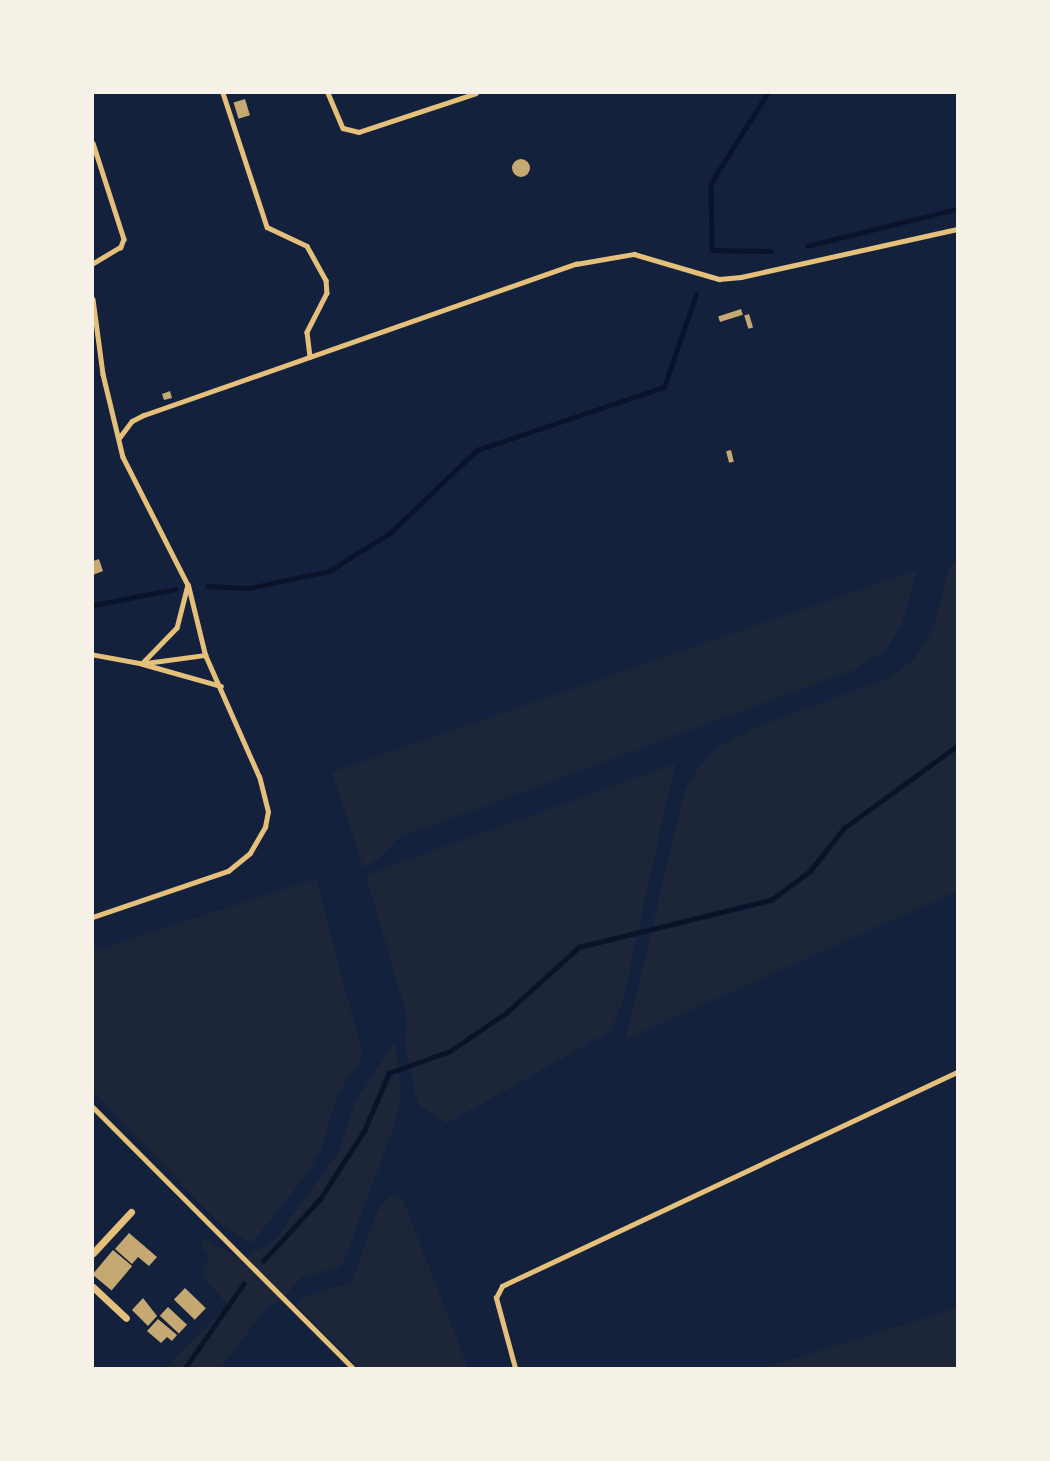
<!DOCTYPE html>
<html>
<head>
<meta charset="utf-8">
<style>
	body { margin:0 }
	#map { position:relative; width:1050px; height:1461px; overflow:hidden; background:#14213d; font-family:Montserrat,sans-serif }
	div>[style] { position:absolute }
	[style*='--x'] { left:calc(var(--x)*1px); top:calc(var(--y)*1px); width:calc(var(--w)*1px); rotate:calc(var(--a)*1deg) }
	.green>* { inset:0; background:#1d2539 }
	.stream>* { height:4.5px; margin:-2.25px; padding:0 2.25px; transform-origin:2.25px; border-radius:2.25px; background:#0b132b }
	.building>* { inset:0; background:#c6a872; transform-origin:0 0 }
	.round { border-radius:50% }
	.service>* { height:4.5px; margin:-2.25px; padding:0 2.25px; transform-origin:2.25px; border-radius:2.25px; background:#e5c07b }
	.minor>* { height:7px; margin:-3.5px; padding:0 3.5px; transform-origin:3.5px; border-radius:3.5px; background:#e5c07b }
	span { translate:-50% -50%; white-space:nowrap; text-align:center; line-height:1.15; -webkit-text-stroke:7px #f6f1e7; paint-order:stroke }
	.frame { position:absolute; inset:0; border:94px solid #f6f1e7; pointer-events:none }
</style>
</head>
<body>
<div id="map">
	<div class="green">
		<i style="clip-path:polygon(957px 562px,957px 891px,626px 1039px,685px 789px,701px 764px,719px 746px,761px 725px,889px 678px,913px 660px,934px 627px,949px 568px)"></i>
		<i style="clip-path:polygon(917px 570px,903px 621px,887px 649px,855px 669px,398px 838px,378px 859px,363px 867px,332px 772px)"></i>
		<i style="clip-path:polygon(675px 764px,623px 1000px,611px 1031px,447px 1123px,418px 1105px,405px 1048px,406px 1014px,366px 875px)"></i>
		<i style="clip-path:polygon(316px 879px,363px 1056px,337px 1095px,322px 1147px,309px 1171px,252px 1243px,221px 1225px,93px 1091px,93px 951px)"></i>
		<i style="clip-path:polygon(395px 1042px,401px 1096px,395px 1123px,342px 1266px,300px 1278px,283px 1299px,266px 1308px,221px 1368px,166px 1368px,228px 1305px,202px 1275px,209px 1258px,201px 1244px,205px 1240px,241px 1259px,274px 1241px,338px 1153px,356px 1101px)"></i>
		<i style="clip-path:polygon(396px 1194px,403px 1200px,468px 1368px,359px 1368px,296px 1305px,306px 1296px,352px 1282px,375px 1217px,384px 1201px)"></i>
		<i style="clip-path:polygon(957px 1308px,957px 1368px,764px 1368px)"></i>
	</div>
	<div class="stream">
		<i style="--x:768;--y:93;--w:107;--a:122.1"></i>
		<i style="--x:711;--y:184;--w:66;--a:89.1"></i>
		<i style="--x:712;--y:250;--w:59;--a:1"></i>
		<i style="--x:807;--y:246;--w:154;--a:-13.9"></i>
		<i style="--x:207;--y:586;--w:42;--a:2.7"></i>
		<i style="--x:249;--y:588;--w:82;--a:-12"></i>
		<i style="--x:329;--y:571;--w:72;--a:-31.9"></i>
		<i style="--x:390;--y:533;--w:120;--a:-43.7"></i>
		<i style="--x:477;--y:450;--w:197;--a:-18.6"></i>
		<i style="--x:664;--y:387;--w:98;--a:-71"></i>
		<i style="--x:93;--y:605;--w:84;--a:-11"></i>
		<i style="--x:263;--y:1261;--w:84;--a:-47.4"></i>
		<i style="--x:320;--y:1199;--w:81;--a:-57.1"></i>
		<i style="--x:364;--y:1131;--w:63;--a:-66.7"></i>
		<i style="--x:389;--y:1073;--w:65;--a:-19.8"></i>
		<i style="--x:450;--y:1051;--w:68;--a:-34.2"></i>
		<i style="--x:506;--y:1013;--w:98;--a:-42.1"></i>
		<i style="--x:579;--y:947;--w:198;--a:-13.8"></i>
		<i style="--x:771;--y:900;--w:49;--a:-36.6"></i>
		<i style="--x:810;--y:871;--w:55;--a:-51.7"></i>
		<i style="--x:844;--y:828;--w:140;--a:-36"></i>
		<i style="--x:185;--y:1368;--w:103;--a:-55.2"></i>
	</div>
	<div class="building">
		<i style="left:245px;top:99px;width:17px;height:12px;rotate:73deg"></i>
		<i class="round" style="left:512px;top:159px;width:18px;height:18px"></i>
		<i style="left:741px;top:309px;width:6px;height:24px;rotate:72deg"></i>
		<i style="left:749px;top:314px;width:14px;height:5px;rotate:73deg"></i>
		<i style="clip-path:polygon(170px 391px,172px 398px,164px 400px,162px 394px)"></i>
		<i style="left:731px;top:450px;width:12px;height:5px;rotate:76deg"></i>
		<i style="clip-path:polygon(99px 559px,103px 571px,93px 575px,93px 561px)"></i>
		<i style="clip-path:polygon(129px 1233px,157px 1257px,149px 1266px,138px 1257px,132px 1264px,115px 1249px)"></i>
		<i style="left:113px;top:1250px;width:25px;height:32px;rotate:40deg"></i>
		<i style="left:185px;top:1288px;width:29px;height:16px;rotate:44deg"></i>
		<i style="clip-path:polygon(143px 1298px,157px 1316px,148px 1326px,132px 1310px)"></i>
		<i style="left:168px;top:1307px;width:26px;height:12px;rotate:43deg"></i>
		<i style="clip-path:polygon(158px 1319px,177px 1335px,172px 1341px,167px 1337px,161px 1343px,147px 1331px)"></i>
	</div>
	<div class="service">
		<i style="--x:223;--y:93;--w:141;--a:71.8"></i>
		<i style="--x:267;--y:227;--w:44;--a:25.4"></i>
		<i style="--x:307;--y:246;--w:39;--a:61"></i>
		<i style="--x:326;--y:280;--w:13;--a:86"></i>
		<i style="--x:327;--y:293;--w:44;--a:117.1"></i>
		<i style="--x:307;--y:332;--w:25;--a:83"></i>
		<i style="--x:328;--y:93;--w:38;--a:67"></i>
		<i style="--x:343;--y:128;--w:16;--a:14"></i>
		<i style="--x:359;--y:132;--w:123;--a:-18.4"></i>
		<i style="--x:93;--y:143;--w:101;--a:72.1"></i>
		<i style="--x:124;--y:239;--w:9;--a:111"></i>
		<i style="--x:121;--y:247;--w:33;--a:149"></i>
		<i style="--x:93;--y:299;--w:76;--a:82.4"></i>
		<i style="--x:103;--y:374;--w:85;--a:76.5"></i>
		<i style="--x:123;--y:457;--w:144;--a:63.1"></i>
		<i style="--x:188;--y:585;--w:44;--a:104.3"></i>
		<i style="--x:177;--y:628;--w:50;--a:134.2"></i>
		<i style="--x:142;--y:664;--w:50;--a:-169.6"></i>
		<i style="--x:119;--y:438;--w:21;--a:-53"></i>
		<i style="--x:132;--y:421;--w:13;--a:-27"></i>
		<i style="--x:144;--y:415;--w:458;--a:-19.3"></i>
		<i style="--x:576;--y:264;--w:59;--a:-9.8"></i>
		<i style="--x:634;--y:254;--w:89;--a:16.4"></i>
		<i style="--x:719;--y:279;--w:22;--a:-5"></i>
		<i style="--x:741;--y:277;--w:221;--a:-12.5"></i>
		<i style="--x:146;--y:663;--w:60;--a:-7.7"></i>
		<i style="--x:143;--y:664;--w:81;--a:15.8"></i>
		<i style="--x:93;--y:917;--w:143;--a:-18.8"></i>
		<i style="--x:228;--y:871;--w:28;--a:-39"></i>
		<i style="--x:250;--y:853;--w:30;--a:-60"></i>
		<i style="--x:265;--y:827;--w:15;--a:-79"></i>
		<i style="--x:268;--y:812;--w:36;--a:-104"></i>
		<i style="--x:259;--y:777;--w:133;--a:-113.9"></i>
		<i style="--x:205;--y:655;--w:72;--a:-103.7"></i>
		<i style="--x:93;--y:1107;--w:368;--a:45.1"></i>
		<i style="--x:515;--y:1368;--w:73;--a:-105.2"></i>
		<i style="--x:496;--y:1298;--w:13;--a:-63"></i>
		<i style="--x:502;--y:1286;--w:503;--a:-25.19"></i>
	</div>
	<div class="minor">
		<i style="--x:93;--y:1253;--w:56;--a:-47.2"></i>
		<i style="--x:93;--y:1287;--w:45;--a:43.2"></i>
	</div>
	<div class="frame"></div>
</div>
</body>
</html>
